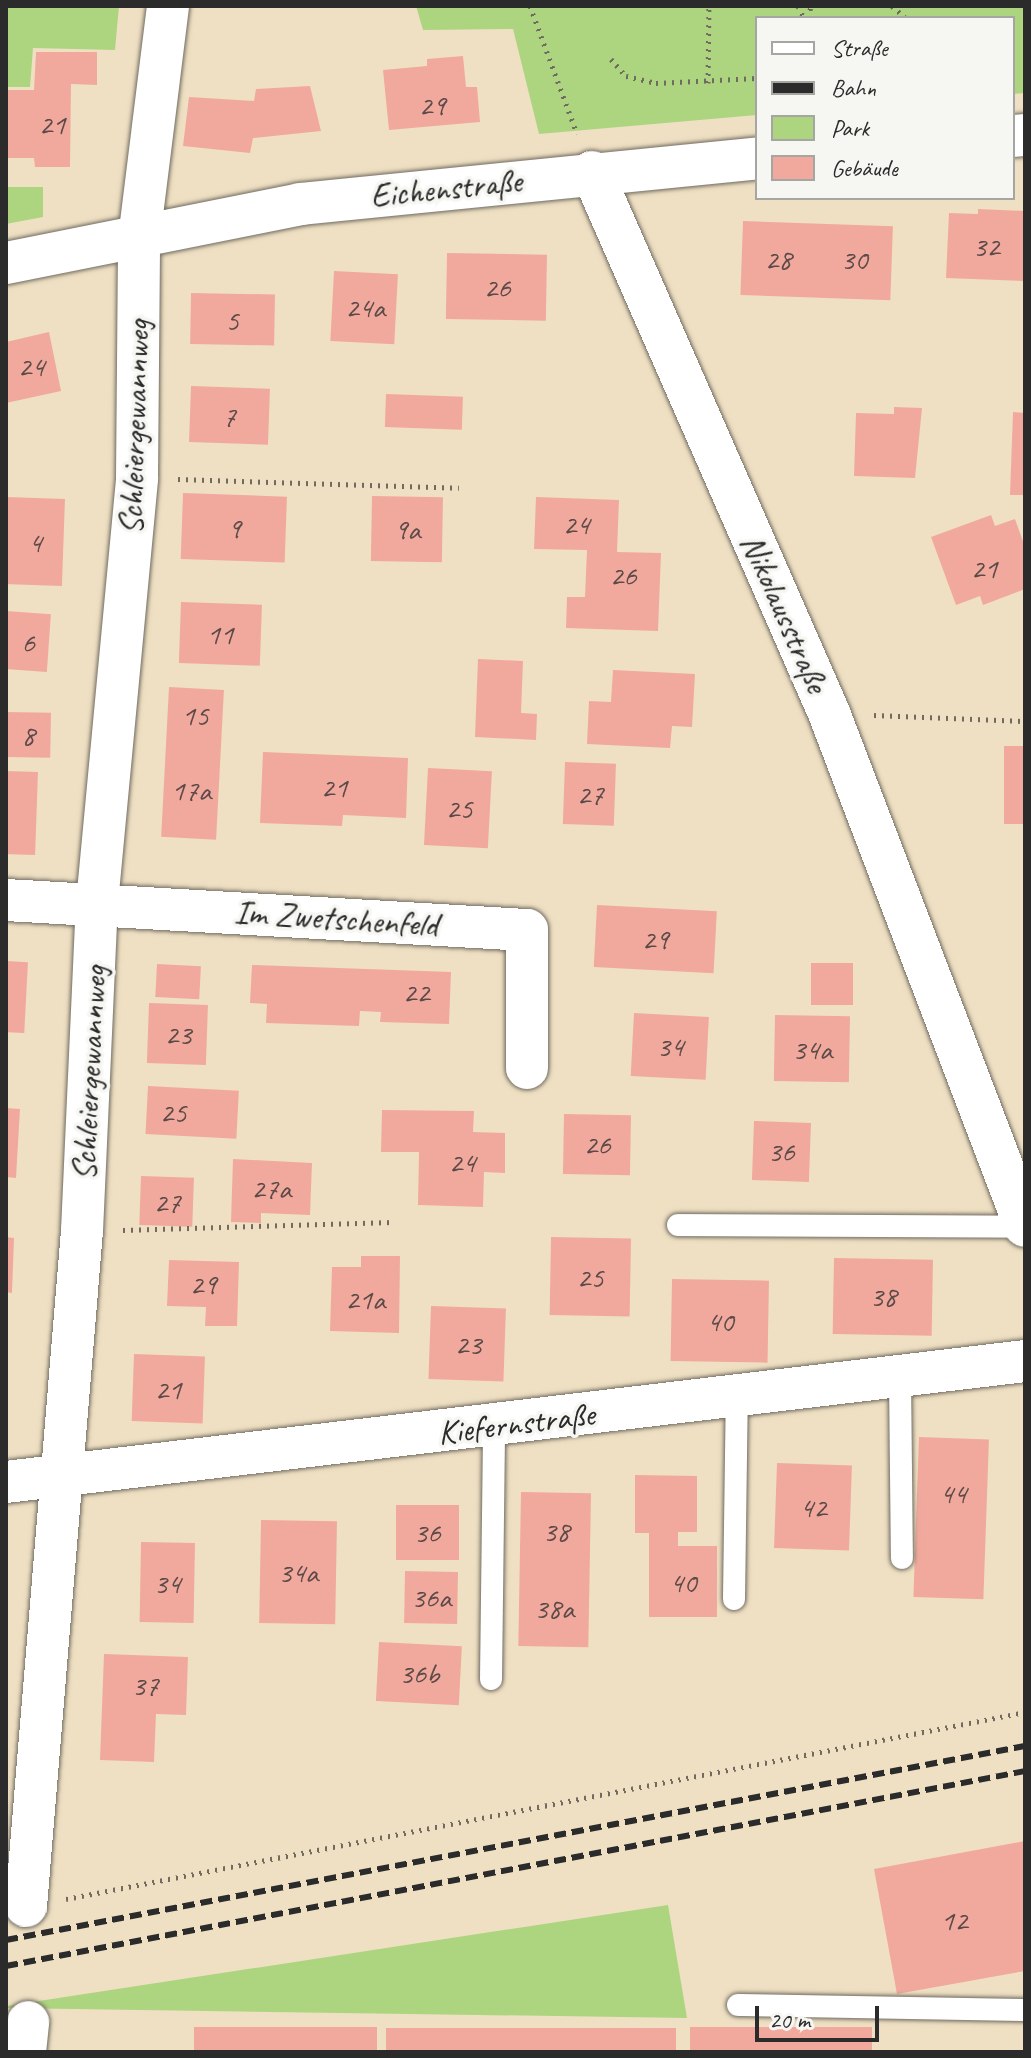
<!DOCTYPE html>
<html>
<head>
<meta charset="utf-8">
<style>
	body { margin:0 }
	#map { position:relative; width:1031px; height:2058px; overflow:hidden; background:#efe0c3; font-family:Caveat,sans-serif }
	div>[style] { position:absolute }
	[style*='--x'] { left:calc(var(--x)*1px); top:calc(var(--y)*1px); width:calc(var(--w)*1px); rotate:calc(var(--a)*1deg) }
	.green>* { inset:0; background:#add580 }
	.building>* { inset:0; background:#f1a99d; transform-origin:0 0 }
	.path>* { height:5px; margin-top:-2.5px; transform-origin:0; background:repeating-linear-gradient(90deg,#706a60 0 2px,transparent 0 8px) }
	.roads { filter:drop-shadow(0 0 2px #706a60) drop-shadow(0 0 2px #706a60) }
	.service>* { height:22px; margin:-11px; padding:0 11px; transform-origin:11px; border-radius:11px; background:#fff }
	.minor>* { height:42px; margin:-21px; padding:0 21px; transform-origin:21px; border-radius:21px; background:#fff }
	.rail>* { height:6px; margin-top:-3px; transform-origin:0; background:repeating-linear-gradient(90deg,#2b2b2b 0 12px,transparent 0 18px) }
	span { translate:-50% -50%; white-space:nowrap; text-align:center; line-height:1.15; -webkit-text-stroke:7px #f6f6f2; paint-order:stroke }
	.number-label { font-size:30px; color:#5c4a48 }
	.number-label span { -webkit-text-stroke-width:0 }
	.street-label { font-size:34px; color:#2b2b2b }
	.frame { position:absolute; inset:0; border:8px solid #2b2b2b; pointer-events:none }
	.legend { position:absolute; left:755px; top:16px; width:260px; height:184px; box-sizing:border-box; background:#f6f6f2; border:2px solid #a5a5a2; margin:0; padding:10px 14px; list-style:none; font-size:24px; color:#2b2b2b }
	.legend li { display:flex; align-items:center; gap:16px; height:40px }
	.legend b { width:40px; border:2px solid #a5a5a2 }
	.scale { position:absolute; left:755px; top:2006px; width:124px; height:36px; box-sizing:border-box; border:4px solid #2b2b2b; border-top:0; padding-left:10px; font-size:24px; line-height:28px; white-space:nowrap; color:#2b2b2b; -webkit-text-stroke:6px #f6f6f2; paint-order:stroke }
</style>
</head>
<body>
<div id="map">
	<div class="green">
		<i style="clip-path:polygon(6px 6px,119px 6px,115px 50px,33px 48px,30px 87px,6px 87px)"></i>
		<i style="clip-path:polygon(416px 6px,1025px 6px,1025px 93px,1013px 94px,1013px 18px,757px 18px,757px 115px,539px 134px,513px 29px,423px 30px)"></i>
		<i style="clip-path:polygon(6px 187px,43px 187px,43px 217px,6px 224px)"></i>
		<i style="clip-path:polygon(668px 1905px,687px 2018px,6px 2008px,6px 2006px)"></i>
	</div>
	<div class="building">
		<i style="clip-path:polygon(36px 52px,97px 52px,97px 85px,71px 84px,70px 167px,35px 167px,34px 158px,6px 158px,6px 90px,34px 90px)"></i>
		<i style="clip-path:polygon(463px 56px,466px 87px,477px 87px,480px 122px,389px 130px,383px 70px,427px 66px,427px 59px)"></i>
		<i style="clip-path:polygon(310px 86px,321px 131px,253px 138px,250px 153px,183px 146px,189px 97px,254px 101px,256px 89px)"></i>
		<i style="clip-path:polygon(978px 209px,1025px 211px,1025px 281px,946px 278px,949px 213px,978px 214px)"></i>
		<i style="left:743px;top:221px;width:150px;height:74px;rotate:2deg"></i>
		<i style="left:447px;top:253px;width:100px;height:66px;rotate:1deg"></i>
		<i style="left:334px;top:271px;width:64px;height:70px;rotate:3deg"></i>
		<i style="left:191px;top:293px;width:84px;height:51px;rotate:1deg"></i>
		<i style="clip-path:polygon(49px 332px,61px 391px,6px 403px,6px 342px)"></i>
		<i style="left:191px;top:386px;width:79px;height:56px;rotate:2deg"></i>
		<i style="left:386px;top:394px;width:77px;height:33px;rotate:2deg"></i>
		<i style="clip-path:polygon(894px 407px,922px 408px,915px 478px,854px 476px,856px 413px,894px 414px)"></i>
		<i style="clip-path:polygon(1013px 412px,1025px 413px,1025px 495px,1010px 495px)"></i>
		<i style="left:183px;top:493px;width:104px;height:66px;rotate:2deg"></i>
		<i style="left:372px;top:496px;width:71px;height:65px;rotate:1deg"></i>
		<i style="left:6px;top:497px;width:59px;height:87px;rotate:2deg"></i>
		<i style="clip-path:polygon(536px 497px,619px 500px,617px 552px,661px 553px,658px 631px,566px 628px,567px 597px,585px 597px,587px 550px,534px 549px)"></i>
		<i style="clip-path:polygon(991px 515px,995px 526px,1015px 519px,1025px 547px,1025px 589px,983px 605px,980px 596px,956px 605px,931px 537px)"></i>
		<i style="left:181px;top:602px;width:81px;height:61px;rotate:2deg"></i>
		<i style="left:6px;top:611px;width:45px;height:58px;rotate:4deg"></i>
		<i style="clip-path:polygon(478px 659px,523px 661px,521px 713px,537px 714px,536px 740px,475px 737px)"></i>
		<i style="clip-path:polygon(613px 670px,695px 674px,692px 727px,672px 726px,670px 748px,587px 744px,589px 701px,611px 702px)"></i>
		<i style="left:169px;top:687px;width:55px;height:150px;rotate:3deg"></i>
		<i style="left:6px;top:712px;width:45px;height:45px;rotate:1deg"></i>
		<i style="left:1004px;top:746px;width:21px;height:78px"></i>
		<i style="clip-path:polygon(263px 752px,408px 758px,406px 818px,343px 815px,342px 826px,260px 823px)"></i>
		<i style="left:565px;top:762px;width:51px;height:62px;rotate:2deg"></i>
		<i style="left:428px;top:768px;width:64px;height:77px;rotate:3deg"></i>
		<i style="left:6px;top:771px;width:32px;height:83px;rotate:2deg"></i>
		<i style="left:597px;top:905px;width:120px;height:62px;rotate:3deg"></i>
		<i style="left:6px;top:961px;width:22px;height:71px;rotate:3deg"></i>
		<i style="left:811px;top:963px;width:42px;height:42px"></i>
		<i style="left:157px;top:964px;width:44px;height:33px;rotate:3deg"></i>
		<i style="clip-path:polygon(252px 965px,451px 972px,449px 1024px,380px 1022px,381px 1012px,360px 1011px,359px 1026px,266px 1023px,267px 1004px,250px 1003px)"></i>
		<i style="left:149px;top:1003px;width:59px;height:60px;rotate:2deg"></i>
		<i style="left:634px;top:1013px;width:75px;height:63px;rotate:3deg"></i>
		<i style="left:775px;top:1015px;width:75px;height:66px;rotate:1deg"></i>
		<i style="left:148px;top:1086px;width:91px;height:48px;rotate:3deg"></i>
		<i style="clip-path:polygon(6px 1108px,20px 1109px,16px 1178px,6px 1177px)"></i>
		<i style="clip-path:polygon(382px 1110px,474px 1111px,473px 1132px,505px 1133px,505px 1173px,484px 1172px,483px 1207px,418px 1205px,419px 1152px,381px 1152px)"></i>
		<i style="left:564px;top:1114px;width:67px;height:60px;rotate:1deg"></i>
		<i style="left:754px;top:1121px;width:57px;height:59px;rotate:2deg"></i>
		<i style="clip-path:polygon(233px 1159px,312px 1163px,310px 1215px,261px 1213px,261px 1223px,231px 1222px)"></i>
		<i style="left:141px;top:1176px;width:53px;height:49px;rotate:2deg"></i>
		<i style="clip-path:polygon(6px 1237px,14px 1238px,12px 1293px,6px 1292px)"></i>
		<i style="left:551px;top:1237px;width:80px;height:78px;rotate:1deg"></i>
		<i style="clip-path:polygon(361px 1256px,400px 1256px,399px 1333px,330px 1331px,332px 1267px,361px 1267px)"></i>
		<i style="left:834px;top:1258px;width:99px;height:76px;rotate:1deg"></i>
		<i style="clip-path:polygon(169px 1260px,239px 1262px,237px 1326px,205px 1326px,206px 1307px,167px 1306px)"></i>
		<i style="left:672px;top:1279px;width:97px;height:82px;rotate:1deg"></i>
		<i style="left:431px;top:1306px;width:75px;height:73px;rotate:2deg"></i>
		<i style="left:134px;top:1354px;width:71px;height:67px;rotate:2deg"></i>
		<i style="left:919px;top:1437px;width:70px;height:160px;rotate:2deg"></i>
		<i style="left:777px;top:1463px;width:75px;height:85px;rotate:2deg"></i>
		<i style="clip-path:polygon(635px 1475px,697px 1476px,697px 1532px,678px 1532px,678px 1546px,717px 1546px,717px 1617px,649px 1617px,649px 1533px,635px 1533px)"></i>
		<i style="left:521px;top:1492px;width:70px;height:154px;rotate:1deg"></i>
		<i style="left:396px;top:1505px;width:63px;height:55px"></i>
		<i style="left:261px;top:1520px;width:76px;height:103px;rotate:1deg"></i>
		<i style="left:141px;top:1542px;width:54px;height:80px;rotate:1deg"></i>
		<i style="left:405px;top:1571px;width:53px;height:52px;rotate:1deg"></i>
		<i style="left:379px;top:1642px;width:83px;height:59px;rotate:3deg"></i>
		<i style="clip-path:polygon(104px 1654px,188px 1657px,186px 1715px,156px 1714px,154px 1762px,100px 1760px)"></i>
		<i style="clip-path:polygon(1025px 1841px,1025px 1971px,897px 1994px,874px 1869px)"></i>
		<i style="left:194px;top:2027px;width:183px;height:25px"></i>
		<i style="left:690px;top:2027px;width:182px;height:25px"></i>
		<i style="left:386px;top:2028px;width:290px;height:24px"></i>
	</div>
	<div class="path">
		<i style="--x:530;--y:6;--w:136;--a:69.8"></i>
		<i style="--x:798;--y:6;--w:13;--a:63"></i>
		<i style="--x:892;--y:6;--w:18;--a:41"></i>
		<i style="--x:808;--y:18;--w:12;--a:-76"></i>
		<i style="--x:611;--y:59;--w:23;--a:49"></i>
		<i style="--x:626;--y:76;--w:31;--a:13"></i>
		<i style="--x:656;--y:83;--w:101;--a:-2.8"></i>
		<i style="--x:708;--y:83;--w:77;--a:-89.3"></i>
		<i style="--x:178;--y:479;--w:281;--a:1.8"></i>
		<i style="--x:874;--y:715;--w:151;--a:2.3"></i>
		<i style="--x:123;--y:1230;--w:271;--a:-1.7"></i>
		<i style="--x:66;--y:1899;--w:977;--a:-11.03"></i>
	</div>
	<div class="roads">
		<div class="service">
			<i style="--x:678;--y:1225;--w:347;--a:0.3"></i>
			<i style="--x:900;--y:1376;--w:182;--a:89.4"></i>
			<i style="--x:734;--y:1599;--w:203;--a:-89.2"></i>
			<i style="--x:491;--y:1679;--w:254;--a:-89.3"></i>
			<i style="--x:738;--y:2005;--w:287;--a:1"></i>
		</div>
		<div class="minor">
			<i style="--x:1013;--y:136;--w:12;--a:-5"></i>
			<i style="--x:592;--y:172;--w:591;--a:66.34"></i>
			<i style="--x:829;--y:713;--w:549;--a:69.09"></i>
			<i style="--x:6;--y:263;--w:300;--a:-11.3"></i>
			<i style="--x:300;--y:204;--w:459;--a:-5.7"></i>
			<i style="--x:6;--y:900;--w:522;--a:3.3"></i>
			<i style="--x:527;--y:930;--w:138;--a:90"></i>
			<i style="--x:6;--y:1482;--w:1026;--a:-6.77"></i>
			<i style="--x:26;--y:1906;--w:677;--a:-85.26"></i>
			<i style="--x:82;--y:1231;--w:328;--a:-87.4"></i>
			<i style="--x:97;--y:903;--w:427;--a:-84.6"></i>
			<i style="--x:137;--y:478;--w:239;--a:-89.5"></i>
			<i style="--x:139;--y:239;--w:235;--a:-82.9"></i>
			<i style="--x:25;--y:2052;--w:30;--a:-84"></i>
		</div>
	</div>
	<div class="rail">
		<i style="--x:6;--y:1940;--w:1037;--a:-10.78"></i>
		<i style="--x:6;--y:1966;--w:1037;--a:-10.83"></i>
	</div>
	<div class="number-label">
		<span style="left:432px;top:105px">29</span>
		<span style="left:52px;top:124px">21</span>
		<span style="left:986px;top:246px">32</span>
		<span style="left:778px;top:259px">28</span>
		<span style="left:854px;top:259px">30</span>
		<span style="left:497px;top:287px">26</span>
		<span style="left:365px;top:307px">24a</span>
		<span style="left:232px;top:320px">5</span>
		<span style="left:31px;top:366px">24</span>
		<span style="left:229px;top:416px">7</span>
		<span style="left:576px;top:524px">24</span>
		<span style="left:234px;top:528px">9</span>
		<span style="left:407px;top:529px">9a</span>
		<span style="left:35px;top:542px">4</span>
		<span style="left:984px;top:568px">21</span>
		<span style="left:623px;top:575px">26</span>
		<span style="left:220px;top:634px">11</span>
		<span style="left:28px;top:642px">6</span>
		<span style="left:195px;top:715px">15</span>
		<span style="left:28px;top:735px">8</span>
		<span style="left:334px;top:787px">21</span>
		<span style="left:191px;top:790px">17a</span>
		<span style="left:590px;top:794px">27</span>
		<span style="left:459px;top:808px">25</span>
		<span style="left:655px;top:939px">29</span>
		<span style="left:416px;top:992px">22</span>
		<span style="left:178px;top:1034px">23</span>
		<span style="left:670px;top:1046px">34</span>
		<span style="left:812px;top:1049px">34a</span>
		<span style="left:173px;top:1112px">25</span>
		<span style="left:597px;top:1144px">26</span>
		<span style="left:781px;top:1151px">36</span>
		<span style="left:462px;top:1162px">24</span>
		<span style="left:271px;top:1188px">27a</span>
		<span style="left:167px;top:1202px">27</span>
		<span style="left:590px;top:1277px">25</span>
		<span style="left:203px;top:1284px">29</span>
		<span style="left:883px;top:1296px">38</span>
		<span style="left:365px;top:1299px">21a</span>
		<span style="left:720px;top:1321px">40</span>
		<span style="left:468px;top:1344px">23</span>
		<span style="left:168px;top:1389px">21</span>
		<span style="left:953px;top:1493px">44</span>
		<span style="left:813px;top:1507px">42</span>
		<span style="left:556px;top:1531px">38</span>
		<span style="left:427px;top:1532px">36</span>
		<span style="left:298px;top:1572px">34a</span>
		<span style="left:683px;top:1582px">40</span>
		<span style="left:167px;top:1583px">34</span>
		<span style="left:431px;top:1597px">36a</span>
		<span style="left:554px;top:1608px">38a</span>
		<span style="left:419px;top:1673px">36b</span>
		<span style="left:145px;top:1685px">37</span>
		<span style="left:954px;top:1920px">12</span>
	</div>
	<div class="street-label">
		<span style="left:446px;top:188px;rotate:-6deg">Eichenstraße</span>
		<span style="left:134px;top:427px;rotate:-88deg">Schleiergewannweg</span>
		<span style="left:785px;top:613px;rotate:66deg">Nikolausstraße</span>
		<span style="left:336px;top:918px;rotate:4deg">Im Zwetschenfeld</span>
		<span style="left:89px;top:1073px;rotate:-87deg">Schleiergewannweg</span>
		<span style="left:516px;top:1423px;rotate:-7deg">Kiefernstraße</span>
	</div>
	<div class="frame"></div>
	<ul class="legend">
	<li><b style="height:10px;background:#fff"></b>Straße</li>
	<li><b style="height:10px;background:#2b2b2b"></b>Bahn</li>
	<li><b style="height:22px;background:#add580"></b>Park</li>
	<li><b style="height:22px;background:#f1a99d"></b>Gebäude</li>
	</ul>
	<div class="scale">20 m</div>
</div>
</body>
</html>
